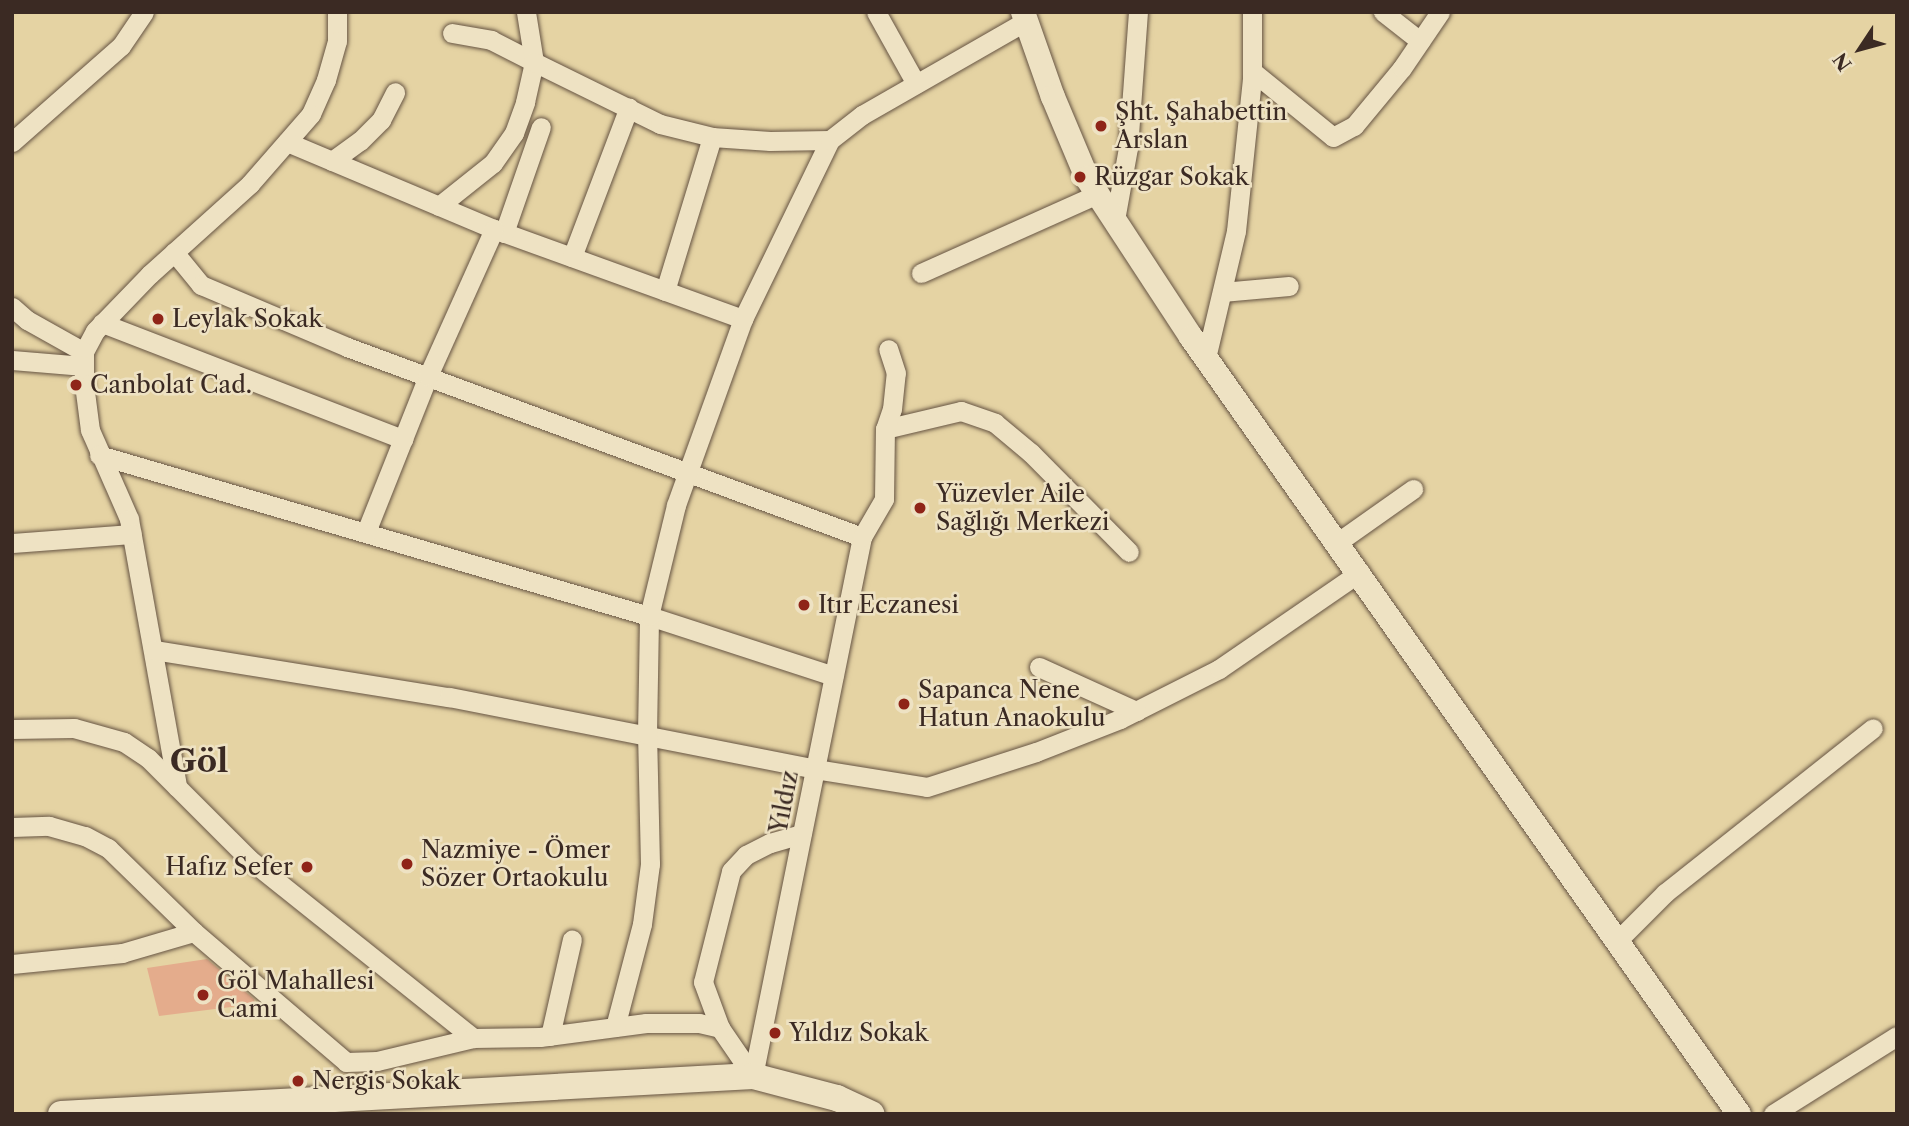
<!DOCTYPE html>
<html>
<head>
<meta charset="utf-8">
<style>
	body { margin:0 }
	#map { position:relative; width:1909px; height:1126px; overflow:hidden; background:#e5d3a3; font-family:"Libre Caslon Text",serif }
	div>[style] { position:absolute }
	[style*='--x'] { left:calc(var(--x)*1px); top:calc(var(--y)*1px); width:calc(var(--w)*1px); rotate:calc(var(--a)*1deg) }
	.building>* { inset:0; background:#e4ac8c }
	.roads { filter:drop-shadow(0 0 2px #665443) drop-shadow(0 0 2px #665443) }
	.minor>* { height:19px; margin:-9.5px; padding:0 9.5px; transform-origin:9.5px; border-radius:9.5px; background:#eee2c3 }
	.tertiary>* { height:24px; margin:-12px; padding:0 12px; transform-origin:12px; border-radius:12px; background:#eee2c3 }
	.secondary>* { height:26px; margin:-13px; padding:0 13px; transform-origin:13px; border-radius:13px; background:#eee2c3 }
	.dots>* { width:19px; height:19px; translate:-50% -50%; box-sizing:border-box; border:4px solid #eee2c3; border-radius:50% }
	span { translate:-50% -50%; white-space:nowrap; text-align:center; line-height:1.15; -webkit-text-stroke:5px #eee2c3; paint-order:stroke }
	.poi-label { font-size:24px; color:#3b2a23 }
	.left { translate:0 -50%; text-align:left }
	.right { translate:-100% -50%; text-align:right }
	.street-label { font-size:24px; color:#3b2a23 }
	.district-label { font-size:32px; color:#3b2a23; font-weight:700 }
	.frame { position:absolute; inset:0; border:14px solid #3b2a23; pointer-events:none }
	.north { position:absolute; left:1825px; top:14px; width:70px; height:70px; -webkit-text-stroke:5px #eee2c3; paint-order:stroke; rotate:234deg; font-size:19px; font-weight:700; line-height:28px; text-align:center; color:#3b2a23 }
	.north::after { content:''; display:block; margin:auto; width:24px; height:32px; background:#3b2a23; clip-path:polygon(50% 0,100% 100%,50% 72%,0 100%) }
</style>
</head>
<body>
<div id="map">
	<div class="building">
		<i style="clip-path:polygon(207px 959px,254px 999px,255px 1004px,159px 1016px,147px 968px)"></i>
	</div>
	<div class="roads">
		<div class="minor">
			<i style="--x:337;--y:12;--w:29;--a:90"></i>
			<i style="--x:337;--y:41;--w:41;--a:105.8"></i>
			<i style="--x:326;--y:80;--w:37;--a:114"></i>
			<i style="--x:311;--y:114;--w:93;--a:131.1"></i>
			<i style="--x:250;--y:184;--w:135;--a:138"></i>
			<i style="--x:150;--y:274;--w:79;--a:134"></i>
			<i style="--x:95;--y:331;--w:24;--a:118"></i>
			<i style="--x:84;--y:352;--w:32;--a:90"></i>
			<i style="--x:84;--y:384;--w:46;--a:82.6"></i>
			<i style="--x:90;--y:430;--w:97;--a:66.3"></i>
			<i style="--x:129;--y:519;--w:272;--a:79.8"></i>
			<i style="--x:177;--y:787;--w:102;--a:45"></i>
			<i style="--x:249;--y:859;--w:287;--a:38.6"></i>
			<i style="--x:876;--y:12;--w:82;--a:60.9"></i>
			<i style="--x:1383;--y:12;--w:47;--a:38.1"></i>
			<i style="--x:452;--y:33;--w:40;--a:10"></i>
			<i style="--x:491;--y:40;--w:48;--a:27.1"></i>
			<i style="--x:534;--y:62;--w:51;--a:-99.1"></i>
			<i style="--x:1252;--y:71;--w:104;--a:39.2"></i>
			<i style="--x:1333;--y:137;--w:24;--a:-28"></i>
			<i style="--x:1354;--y:126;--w:75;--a:-50.4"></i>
			<i style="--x:1402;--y:68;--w:68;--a:-55.8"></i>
			<i style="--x:12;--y:142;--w:145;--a:-41.4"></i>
			<i style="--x:121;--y:46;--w:41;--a:-55.9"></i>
			<i style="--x:287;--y:142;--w:225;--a:22.8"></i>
			<i style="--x:494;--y:229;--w:265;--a:19.9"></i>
			<i style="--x:332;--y:161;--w:34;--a:-36"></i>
			<i style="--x:360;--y:141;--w:30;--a:-45"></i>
			<i style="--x:381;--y:120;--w:31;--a:-63"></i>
			<i style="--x:439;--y:206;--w:69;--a:-38.5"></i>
			<i style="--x:493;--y:163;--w:37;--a:-55"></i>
			<i style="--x:514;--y:133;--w:33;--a:-70"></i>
			<i style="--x:525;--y:102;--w:41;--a:-77.3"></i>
			<i style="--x:534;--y:62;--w:140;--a:26.2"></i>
			<i style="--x:660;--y:124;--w:54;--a:14"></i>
			<i style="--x:712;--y:137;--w:58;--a:3.9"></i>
			<i style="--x:770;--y:141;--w:60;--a:-1"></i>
			<i style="--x:1115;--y:220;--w:73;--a:-79.8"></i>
			<i style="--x:1128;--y:148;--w:136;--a:-85.8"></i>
			<i style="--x:504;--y:233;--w:112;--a:-70.8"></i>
			<i style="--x:174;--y:252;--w:43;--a:50.7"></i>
			<i style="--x:201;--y:285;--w:159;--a:23"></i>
			<i style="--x:347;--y:347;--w:549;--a:20.25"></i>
			<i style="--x:572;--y:257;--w:160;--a:-69.2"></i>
			<i style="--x:921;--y:273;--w:194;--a:-24.1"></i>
			<i style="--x:665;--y:291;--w:161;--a:-73"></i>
			<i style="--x:1222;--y:292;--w:67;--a:-5.1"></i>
			<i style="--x:12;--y:307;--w:20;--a:41"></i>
			<i style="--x:27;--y:320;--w:65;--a:29.3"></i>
			<i style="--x:102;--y:323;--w:323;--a:21.1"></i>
			<i style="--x:1206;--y:358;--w:130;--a:-76.7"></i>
			<i style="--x:1236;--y:231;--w:152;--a:-84"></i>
			<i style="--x:1252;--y:80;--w:68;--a:-90"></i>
			<i style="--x:12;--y:360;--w:72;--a:4.8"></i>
			<i style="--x:885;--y:429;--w:78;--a:-13.3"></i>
			<i style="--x:961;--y:411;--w:36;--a:19"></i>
			<i style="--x:995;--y:423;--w:47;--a:39.8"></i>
			<i style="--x:1031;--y:453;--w:139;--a:45.3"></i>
			<i style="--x:99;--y:455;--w:573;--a:16.32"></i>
			<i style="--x:649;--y:616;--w:194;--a:18"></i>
			<i style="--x:366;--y:532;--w:168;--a:-68.3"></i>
			<i style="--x:428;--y:376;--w:161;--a:-65.8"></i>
			<i style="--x:1338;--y:542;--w:92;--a:-35.2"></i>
			<i style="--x:12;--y:543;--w:120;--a:-4.3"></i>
			<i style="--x:154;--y:650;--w:299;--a:9.1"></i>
			<i style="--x:449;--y:697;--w:373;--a:11.1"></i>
			<i style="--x:815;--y:769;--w:113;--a:9.1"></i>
			<i style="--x:927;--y:787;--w:114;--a:-17.8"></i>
			<i style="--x:1036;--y:752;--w:90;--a:-21.4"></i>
			<i style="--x:1120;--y:719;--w:111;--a:-26.8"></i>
			<i style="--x:1219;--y:669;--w:171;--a:-34.5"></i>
			<i style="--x:1039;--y:667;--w:107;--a:24.4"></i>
			<i style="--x:12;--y:729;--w:62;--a:-0.9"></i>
			<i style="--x:74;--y:728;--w:52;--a:15.6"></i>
			<i style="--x:124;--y:742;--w:29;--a:34"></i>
			<i style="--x:148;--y:758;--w:41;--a:45"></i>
			<i style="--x:12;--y:827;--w:37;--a:-2"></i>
			<i style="--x:49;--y:826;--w:37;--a:16"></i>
			<i style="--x:85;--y:836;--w:26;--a:28"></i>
			<i style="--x:108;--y:848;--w:120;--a:44.3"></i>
			<i style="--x:194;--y:932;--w:200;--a:40.5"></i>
			<i style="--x:346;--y:1062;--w:31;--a:-2"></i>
			<i style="--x:377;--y:1061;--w:99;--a:-13.5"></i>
			<i style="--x:473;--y:1038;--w:67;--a:-0.9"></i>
			<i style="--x:540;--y:1037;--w:107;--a:-7.5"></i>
			<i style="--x:646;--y:1023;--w:53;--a:0"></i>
			<i style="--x:699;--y:1023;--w:22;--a:13"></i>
			<i style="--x:720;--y:1028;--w:58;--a:55.5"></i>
			<i style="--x:1617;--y:941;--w:68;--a:-45"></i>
			<i style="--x:1665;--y:893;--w:265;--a:-38.4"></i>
			<i style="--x:12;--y:964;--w:111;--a:-5.7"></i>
			<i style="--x:122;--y:953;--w:75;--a:-16.3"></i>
			<i style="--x:615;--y:1027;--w:106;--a:-75.3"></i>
			<i style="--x:642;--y:924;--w:61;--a:-82.4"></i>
			<i style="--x:650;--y:864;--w:130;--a:-91.3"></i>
			<i style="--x:647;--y:734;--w:118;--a:-89"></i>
			<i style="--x:649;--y:616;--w:114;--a:-76.3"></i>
			<i style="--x:676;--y:505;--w:198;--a:-70.2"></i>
			<i style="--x:743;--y:319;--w:199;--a:-64.1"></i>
			<i style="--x:830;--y:140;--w:41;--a:-38"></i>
			<i style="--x:862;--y:115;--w:189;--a:-29.8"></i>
			<i style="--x:720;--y:1028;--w:49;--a:-110.3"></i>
			<i style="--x:703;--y:982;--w:114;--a:-75.8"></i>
			<i style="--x:731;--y:871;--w:22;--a:-47"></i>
			<i style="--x:746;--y:855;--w:27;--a:-27"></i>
			<i style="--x:770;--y:843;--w:33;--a:-16"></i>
			<i style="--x:550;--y:1036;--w:99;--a:-77.2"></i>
			<i style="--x:753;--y:1076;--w:550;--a:-78.57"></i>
			<i style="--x:862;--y:537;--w:44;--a:-59.9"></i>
			<i style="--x:884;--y:499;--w:70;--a:-89.2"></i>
			<i style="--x:885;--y:429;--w:21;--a:-71"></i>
			<i style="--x:892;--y:409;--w:36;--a:-84"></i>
			<i style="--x:896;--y:373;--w:25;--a:-108"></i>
			<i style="--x:1773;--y:1114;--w:146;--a:-32.2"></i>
		</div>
		<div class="tertiary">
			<i style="--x:1023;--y:12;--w:90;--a:70.6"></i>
			<i style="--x:1053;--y:97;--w:88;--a:67.2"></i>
			<i style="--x:1087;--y:178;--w:190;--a:56.8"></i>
			<i style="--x:1191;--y:337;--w:951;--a:54.81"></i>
		</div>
		<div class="secondary">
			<i style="--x:61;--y:1114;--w:693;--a:-3.14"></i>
			<i style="--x:753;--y:1076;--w:87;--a:14.7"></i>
			<i style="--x:837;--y:1098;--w:38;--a:25"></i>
		</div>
	</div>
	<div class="dots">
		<i style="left:1101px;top:126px;background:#8f2418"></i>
		<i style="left:1080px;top:177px;background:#8f2418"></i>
		<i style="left:158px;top:319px;background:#8f2418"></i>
		<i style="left:76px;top:385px;background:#8f2418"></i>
		<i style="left:920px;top:508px;background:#8f2418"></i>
		<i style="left:804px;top:605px;background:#8f2418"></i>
		<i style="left:904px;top:704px;background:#8f2418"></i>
		<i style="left:407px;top:864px;background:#8f2418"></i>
		<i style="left:307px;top:867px;background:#8f2418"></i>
		<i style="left:203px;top:995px;background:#8f2418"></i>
		<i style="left:775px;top:1033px;background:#8f2418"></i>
		<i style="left:298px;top:1081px;background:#8f2418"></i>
	</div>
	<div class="poi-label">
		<span class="left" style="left:1115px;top:126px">Şht. Şahabettin<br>Arslan</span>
		<span class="left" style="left:1094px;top:177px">Rüzgar Sokak</span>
		<span class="left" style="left:172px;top:319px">Leylak Sokak</span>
		<span class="left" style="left:90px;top:385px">Canbolat Cad.</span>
		<span class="left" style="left:936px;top:508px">Yüzevler Aile<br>Sağlığı Merkezi</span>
		<span class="left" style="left:818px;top:605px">Itır Eczanesi</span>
		<span class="left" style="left:918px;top:704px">Sapanca Nene<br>Hatun Anaokulu</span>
		<span class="left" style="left:421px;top:864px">Nazmiye - Ömer<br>Sözer Ortaokulu</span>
		<span class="right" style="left:293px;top:867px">Hafız Sefer</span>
		<span class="left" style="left:217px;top:995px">Göl Mahallesi<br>Cami</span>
		<span class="left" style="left:789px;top:1033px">Yıldız Sokak</span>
		<span class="left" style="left:312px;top:1081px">Nergis Sokak</span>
	</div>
	<div class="street-label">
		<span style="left:784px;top:802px;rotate:-79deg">Yıldız</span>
	</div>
	<div class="district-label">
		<span style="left:199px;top:761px">Göl</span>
	</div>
	<div class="frame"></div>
	<div class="north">N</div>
</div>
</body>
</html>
